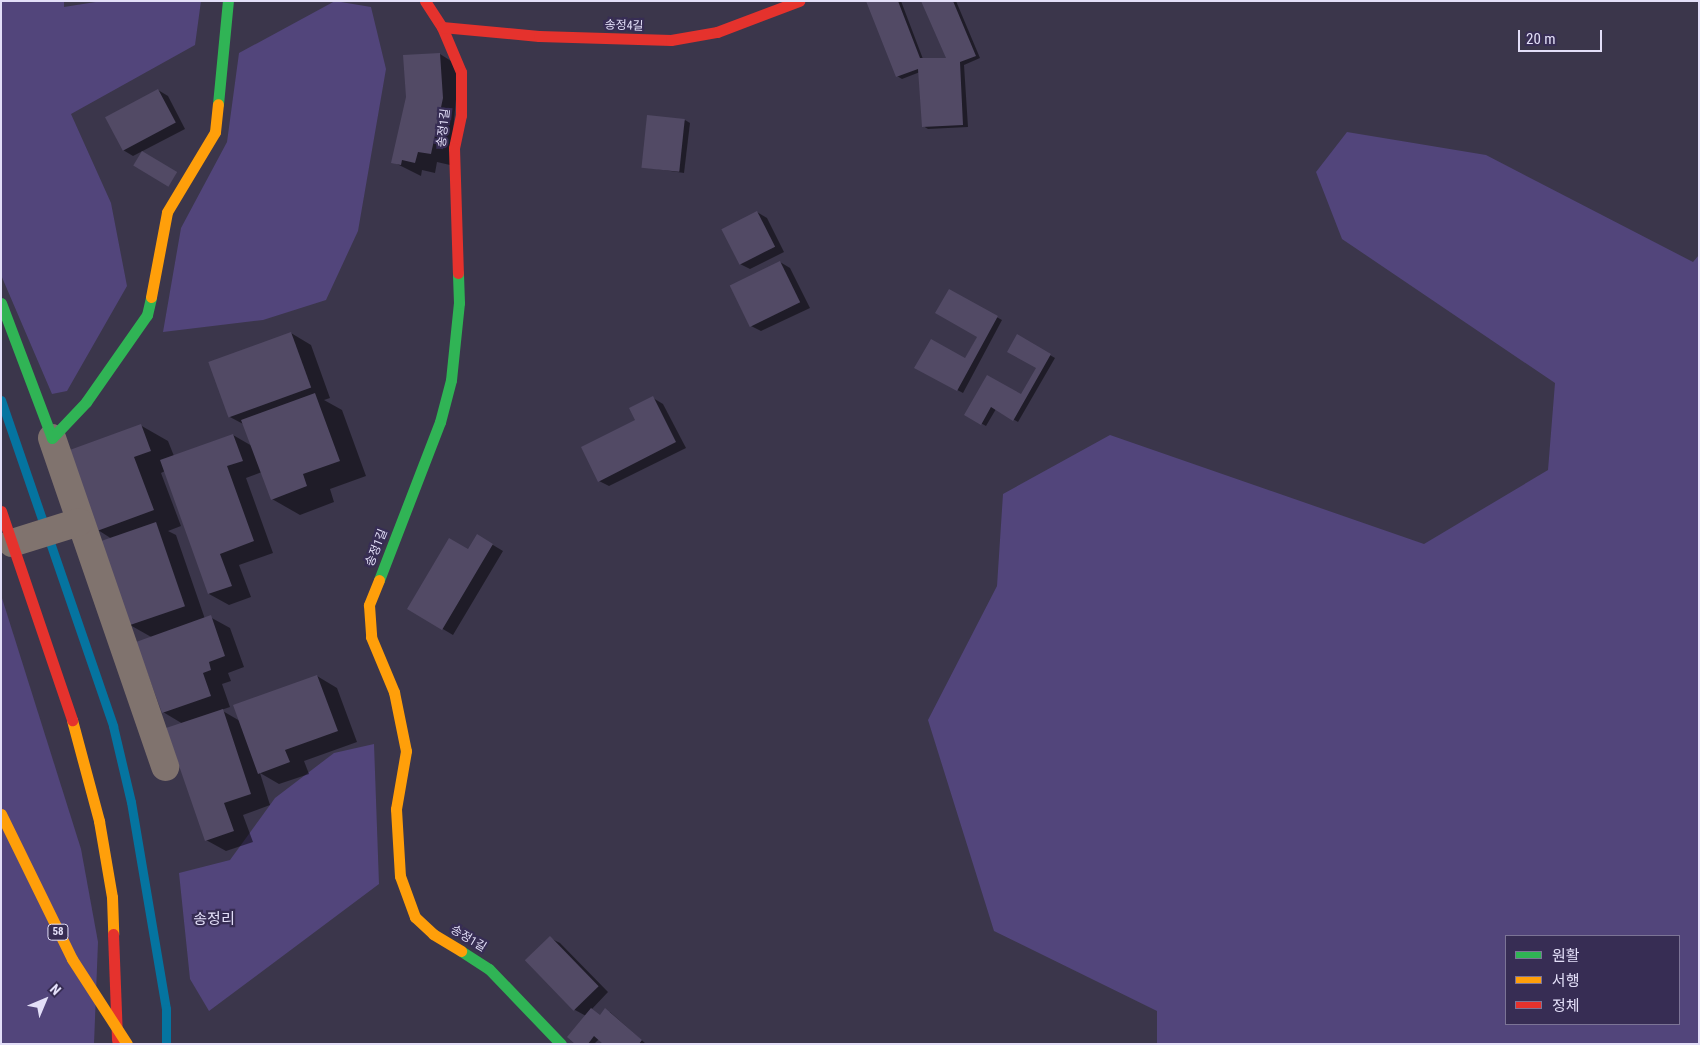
<!DOCTYPE html>
<html>
<head>
<meta charset="utf-8">
<style>
	body { margin:0 }
	#map { position:relative; width:1700px; height:1045px; overflow:hidden; background:#3b364b; font-family:"Roboto Condensed","Noto Sans KR",sans-serif }
	div>[style] { position:absolute }
	[style*='--x'] { left:calc(var(--x)*1px); top:calc(var(--y)*1px); width:calc(var(--w)*1px); rotate:calc(var(--a)*1deg) }
	.green>* { inset:0; background:#52457b }
	.shadow>* { inset:0; background:#0007 }
	.stream>* { height:9px; margin:-4.5px; padding:0 4.5px; transform-origin:4.5px; border-radius:4.5px; background:#0574a0 }
	.building>* { inset:0; background:#524a65; transform-origin:0 0 }
	.street>* { height:28px; margin:-14px; padding:0 14px; transform-origin:14px; border-radius:14px; background:#80736e }
	.fast>* { height:11px; margin:-5.5px; padding:0 5.5px; transform-origin:5.5px; border-radius:5.5px; background:#30b455 }
	.slow>* { height:11px; margin:-5.5px; padding:0 5.5px; transform-origin:5.5px; border-radius:5.5px; background:#ff9f0a }
	.jam>* { height:11px; margin:-5.5px; padding:0 5.5px; transform-origin:5.5px; border-radius:5.5px; background:#e5322d }
	.slow-bridge>* { height:11px; margin:-5.5px; padding:0 5.5px; transform-origin:5.5px; border-radius:5.5px; background:#ff9f0a }
	span { translate:-50% -50%; white-space:nowrap; text-align:center; line-height:1.15; -webkit-text-stroke:4.5px #372d54; paint-order:stroke }
	.shield-label span { padding:1px 4px; background:#372d54; border:1px solid; border-radius:4px; -webkit-text-stroke-width:0 }
	.shield-label { font-size:11px; color:#e3dff8; font-weight:700 }
	.street-label { font-size:12px; color:#e3dff8 }
	.quarter-label { font-size:15px; color:#e3dff8 }
	.frame { position:absolute; inset:0; border:2px solid #e3dff8; pointer-events:none }
	.legend { position:absolute; left:1505px; top:935px; width:175px; height:90px; box-sizing:border-box; background:#372d54; border:1px solid #7c7496; margin:0; padding:6px 9px; list-style:none; font-size:15px; color:#e3dff8 }
	.legend li { display:flex; align-items:center; gap:10px; height:25px }
	.legend b { width:25px; border:1px solid #7c7496 }
	.north { position:absolute; left:20px; top:975px; width:50px; height:50px; -webkit-text-stroke:4px #372d54; paint-order:stroke; rotate:45deg; font-size:14px; font-weight:700; line-height:20px; text-align:center; color:#e3dff8 }
	.north::after { content:''; display:block; margin:auto; width:18px; height:22px; background:#e3dff8; clip-path:polygon(50% 0,100% 100%,50% 72%,0 100%) }
	.scale { position:absolute; left:1518px; top:30px; width:84px; height:22px; box-sizing:border-box; border:2px solid #e3dff8; border-top:0; padding-left:6px; font-size:15px; line-height:18px; white-space:nowrap; color:#e3dff8; -webkit-text-stroke:4px #372d54; paint-order:stroke }
</style>
</head>
<body>
<div id="map">
	<div class="green">
		<i style="clip-path:polygon(1px 1px,64px 1px,64px 7px,102px 1px,201px 1px,195px 45px,71px 114px,111px 203px,127px 286px,67px 391px,52px 394px,1px 275px)"></i>
		<i style="clip-path:polygon(335px 1px,371px 7px,386px 69px,358px 231px,326px 300px,263px 320px,163px 332px,181px 228px,227px 142px,239px 53px)"></i>
		<i style="clip-path:polygon(evenodd,1347px 132px,1486px 155px,1693px 262px,1699px 255px,1699px 1044px,1157px 1044px,1157px 1011px,994px 931px,928px 720px,997px 586px,1003px 494px,1110px 435px,1424px 544px,1548px 470px,1555px 383px,1342px 239px,1316px 172px,1347px 132px,1506px 936px,1679px 936px,1679px 1024px,1506px 1024px,1506px 936px)"></i>
		<i style="clip-path:polygon(1px 595px,81px 849px,98px 942px,94px 1044px,1px 1044px)"></i>
		<i style="clip-path:polygon(374px 744px,379px 884px,209px 1011px,190px 979px,179px 873px,230px 860px,275px 798px,334px 753px)"></i>
	</div>
	<div class="shadow">
		<i style="clip-path:polygon(868px 1px,901px 1px,923px 59px,947px 59px,923px 1px,956px 1px,980px 58px,964px 65px,968px 127px,928px 129px,923px 126px,920px 72px,902px 79px,897px 76px)"></i>
		<i style="clip-path:polygon(440px 54px,459px 66px,450px 165px,437px 162px,435px 173px,422px 170px,421px 176px,393px 162px,407px 97px)"></i>
		<i style="clip-path:polygon(158px 90px,168px 96px,185px 129px,133px 156px,123px 150px)"></i>
		<i style="clip-path:polygon(685px 120px,690px 123px,684px 173px,643px 167px)"></i>
		<i style="clip-path:polygon(757px 212px,767px 218px,784px 252px,750px 269px,740px 264px)"></i>
		<i style="clip-path:polygon(780px 262px,790px 268px,810px 308px,761px 331px,751px 326px)"></i>
		<i style="clip-path:polygon(949px 291px,1002px 320px,963px 393px,916px 368px,965px 359px,978px 336px)"></i>
		<i style="clip-path:polygon(291px 333px,311px 345px,330px 398px,324px 400px,342px 410px,366px 476px,330px 489px,334px 502px,300px 515px,272px 499px,262px 472px,246px 478px,273px 553px,239px 565px,251px 597px,229px 605px,209px 594px,165px 471px,161px 473px,181px 526px,168px 531px,176px 535px,205px 619px,210px 617px,230px 628px,244px 667px,228px 673px,231px 681px,222px 684px,230px 707px,221px 710px,240px 721px,317px 676px,337px 688px,357px 742px,304px 761px,309px 774px,279px 784px,260px 773px,270px 805px,243px 815px,253px 842px,226px 851px,206px 840px,183px 724px,163px 712px,153px 638px,130px 625px,112px 539px,98px 530px,140px 425px,168px 441px,174px 456px,233px 435px,252px 446px,245px 425px,228px 416px)"></i>
		<i style="clip-path:polygon(1017px 336px,1055px 358px,1018px 422px,996px 409px,986px 426px,966px 415px,1022px 396px,1038px 368px)"></i>
		<i style="clip-path:polygon(653px 398px,663px 404px,686px 448px,609px 486px,599px 481px)"></i>
		<i style="clip-path:polygon(478px 536px,503px 551px,453px 635px,409px 609px,469px 551px)"></i>
		<i style="clip-path:polygon(550px 938px,560px 943px,608px 992px,591px 1010px,600px 1016px,610px 1012px,646px 1044px,605px 1044px,599px 1039px,594px 1044px,577px 1044px,586px 1016px,575px 1010px)"></i>
	</div>
	<div class="stream">
		<i style="--x:1;--y:400;--w:345;--a:71"></i>
		<i style="--x:113;--y:726;--w:78;--a:76.7"></i>
		<i style="--x:131;--y:802;--w:210;--a:80.4"></i>
		<i style="--x:166;--y:1009;--w:35;--a:90"></i>
	</div>
	<div class="building">
		<i style="clip-path:polygon(866px 1px,898px 1px,920px 58px,946px 58px,921px 1px,953px 1px,976px 56px,960px 62px,963px 125px,922px 127px,918px 69px,896px 77px)"></i>
		<i style="clip-path:polygon(440px 53px,443px 98px,431px 154px,418px 152px,415px 163px,402px 160px,401px 165px,391px 163px,406px 97px,403px 55px)"></i>
		<i style="left:158px;top:89px;width:38px;height:60px;rotate:62deg"></i>
		<i style="left:647px;top:115px;width:38px;height:53px;rotate:6deg"></i>
		<i style="left:142px;top:151px;width:41px;height:17px;rotate:31deg"></i>
		<i style="left:757px;top:211px;width:40px;height:40px;rotate:63deg"></i>
		<i style="left:780px;top:261px;width:46px;height:56px;rotate:64deg"></i>
		<i style="clip-path:polygon(949px 289px,998px 316px,957px 391px,914px 368px,931px 339px,965px 358px,977px 337px,935px 313px)"></i>
		<i style="left:291px;top:332px;width:59px;height:88px;rotate:70deg"></i>
		<i style="clip-path:polygon(1017px 334px,1051px 354px,1013px 421px,991px 407px,981px 425px,964px 415px,987px 375px,1021px 394px,1036px 368px,1007px 352px)"></i>
		<i style="clip-path:polygon(315px 393px,340px 461px,303px 474px,307px 486px,271px 500px,241px 420px)"></i>
		<i style="clip-path:polygon(653px 396px,676px 442px,598px 482px,581px 447px,635px 420px,629px 408px)"></i>
		<i style="clip-path:polygon(141px 424px,151px 451px,134px 457px,154px 510px,97px 531px,67px 451px)"></i>
		<i style="clip-path:polygon(233px 434px,243px 461px,227px 466px,254px 541px,220px 554px,232px 586px,208px 594px,160px 460px)"></i>
		<i style="left:156px;top:522px;width:89px;height:58px;rotate:71deg"></i>
		<i style="clip-path:polygon(477px 534px,493px 544px,442px 630px,407px 609px,449px 538px,468px 549px)"></i>
		<i style="clip-path:polygon(211px 615px,225px 656px,209px 662px,211px 670px,203px 673px,211px 696px,162px 713px,136px 642px)"></i>
		<i style="clip-path:polygon(317px 675px,338px 731px,285px 750px,290px 762px,258px 774px,233px 705px)"></i>
		<i style="clip-path:polygon(223px 709px,251px 794px,224px 803px,234px 831px,205px 841px,166px 728px)"></i>
		<i style="left:550px;top:936px;width:70px;height:35px;rotate:46deg"></i>
		<i style="clip-path:polygon(591px 1008px,600px 1015px,605px 1008px,642px 1040px,639px 1044px,603px 1044px,594px 1036px,588px 1044px,575px 1044px,567px 1037px)"></i>
	</div>
	<div class="street">
		<i style="--x:52;--y:438;--w:348;--a:71"></i>
		<i style="--x:12;--y:543;--w:70;--a:-17.4"></i>
	</div>
	<div class="fast">
		<i style="--x:218;--y:104;--w:103;--a:-84.5"></i>
		<i style="--x:1;--y:303;--w:144;--a:69.3"></i>
		<i style="--x:52;--y:438;--w:50;--a:-46.6"></i>
		<i style="--x:86;--y:402;--w:106;--a:-55"></i>
		<i style="--x:147;--y:315;--w:18;--a:-77"></i>
		<i style="--x:379;--y:580;--w:169;--a:-68.9"></i>
		<i style="--x:440;--y:422;--w:43;--a:-75.3"></i>
		<i style="--x:451;--y:380;--w:77;--a:-84.1"></i>
		<i style="--x:459;--y:303;--w:30;--a:-92"></i>
		<i style="--x:461;--y:951;--w:33;--a:33"></i>
		<i style="--x:489;--y:969;--w:104;--a:46.2"></i>
	</div>
	<div class="slow">
		<i style="--x:151;--y:297;--w:86;--a:-79.3"></i>
		<i style="--x:167;--y:212;--w:93;--a:-59"></i>
		<i style="--x:215;--y:132;--w:28;--a:-84"></i>
		<i style="--x:379;--y:580;--w:27;--a:112"></i>
		<i style="--x:369;--y:605;--w:32;--a:86"></i>
		<i style="--x:371;--y:637;--w:60;--a:67.3"></i>
		<i style="--x:394;--y:692;--w:60;--a:78.5"></i>
		<i style="--x:406;--y:751;--w:59;--a:99.8"></i>
		<i style="--x:396;--y:809;--w:67;--a:86.6"></i>
		<i style="--x:400;--y:876;--w:44;--a:69.9"></i>
		<i style="--x:415;--y:917;--w:25;--a:43"></i>
		<i style="--x:433;--y:934;--w:33;--a:31"></i>
		<i style="--x:72;--y:720;--w:105;--a:75"></i>
		<i style="--x:99;--y:821;--w:77;--a:80.3"></i>
		<i style="--x:112;--y:897;--w:37;--a:88"></i>
	</div>
	<div class="jam">
		<i style="--x:425;--y:1;--w:31;--a:57"></i>
		<i style="--x:442;--y:27;--w:49;--a:67.1"></i>
		<i style="--x:461;--y:72;--w:43;--a:90"></i>
		<i style="--x:461;--y:115;--w:34;--a:102"></i>
		<i style="--x:454;--y:148;--w:125;--a:88.2"></i>
		<i style="--x:442;--y:27;--w:97;--a:5.3"></i>
		<i style="--x:539;--y:36;--w:132;--a:1.7"></i>
		<i style="--x:671;--y:40;--w:47;--a:-9.9"></i>
		<i style="--x:717;--y:32;--w:88;--a:-20.7"></i>
		<i style="--x:1;--y:511;--w:221;--a:71.2"></i>
		<i style="--x:113;--y:934;--w:106;--a:87.8"></i>
	</div>
	<div class="slow-bridge">
		<i style="--x:1;--y:814;--w:161;--a:63.9"></i>
		<i style="--x:72;--y:959;--w:101;--a:57.1"></i>
	</div>
	<div class="shield-label">
		<span style="left:58px;top:932px">58</span>
	</div>
	<div class="street-label">
		<span style="left:624px;top:26px;rotate:2deg">송정4길</span>
		<span style="left:444px;top:128px;rotate:-83deg">송정1길</span>
		<span style="left:377px;top:548px;rotate:-68deg">송정1길</span>
		<span style="left:468px;top:939px;rotate:31deg">송정1길</span>
	</div>
	<div class="quarter-label">
		<span style="left:214px;top:920px">송정리</span>
	</div>
	<div class="frame"></div>
	<ul class="legend">
	<li><b style="height:6px;background:#30b455"></b>원활</li>
	<li><b style="height:6px;background:#ff9f0a"></b>서행</li>
	<li><b style="height:6px;background:#e5322d"></b>정체</li>
	</ul>
	<div class="north">N</div>
	<div class="scale">20 m</div>
</div>
</body>
</html>
